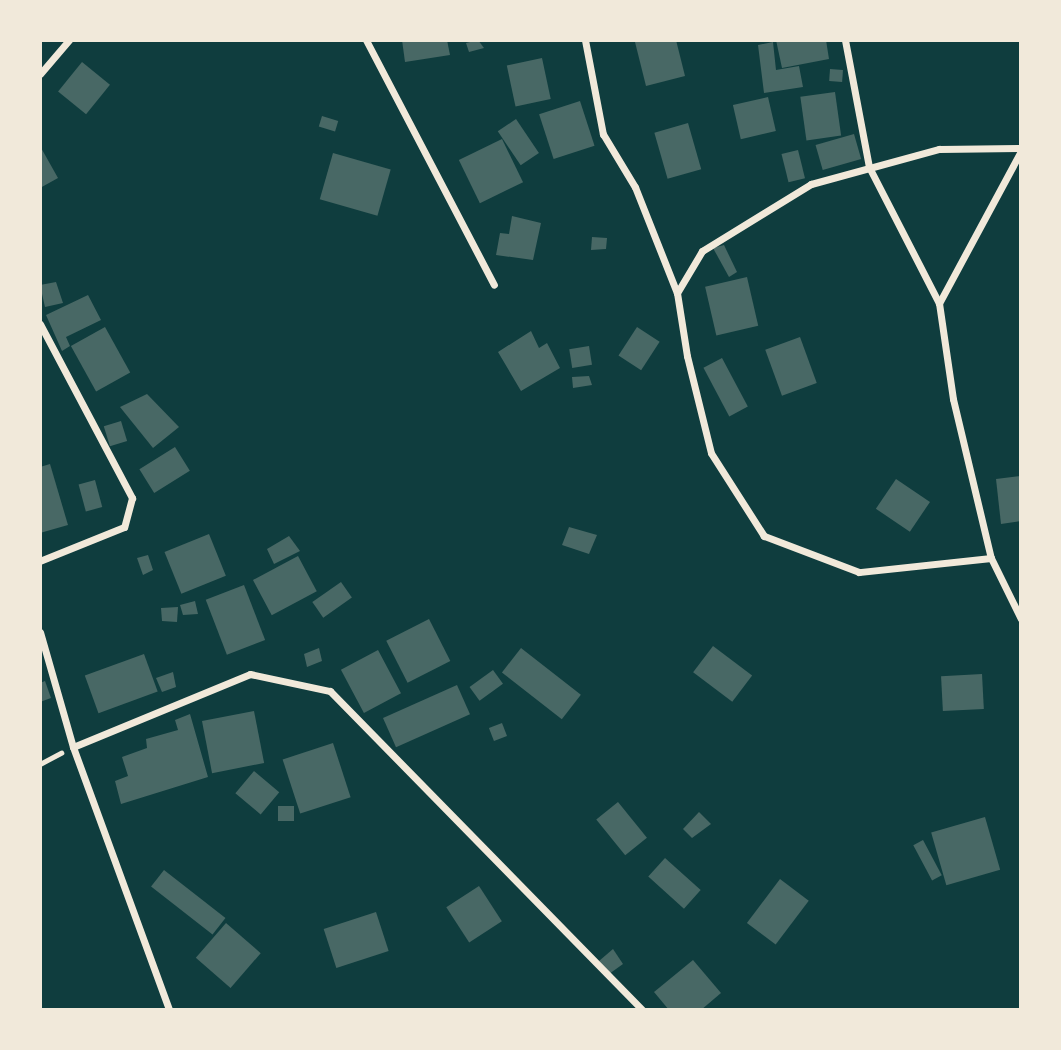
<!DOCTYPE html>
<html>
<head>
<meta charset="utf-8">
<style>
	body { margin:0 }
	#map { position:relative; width:1061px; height:1050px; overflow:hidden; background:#0f3d3e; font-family:"PT Sans Narrow",sans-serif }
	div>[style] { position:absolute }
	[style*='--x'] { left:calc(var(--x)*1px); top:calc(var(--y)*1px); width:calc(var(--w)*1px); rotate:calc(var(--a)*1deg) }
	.building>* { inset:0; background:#486865; transform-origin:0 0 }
	.path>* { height:4.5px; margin:-2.25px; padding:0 2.25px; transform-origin:2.25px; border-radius:2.25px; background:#f1e9da }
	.minor>* { height:7px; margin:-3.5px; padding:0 3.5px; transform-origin:3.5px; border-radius:3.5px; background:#f1e9da }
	span { translate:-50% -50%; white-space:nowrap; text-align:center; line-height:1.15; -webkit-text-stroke:7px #f1e9da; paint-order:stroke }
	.frame { position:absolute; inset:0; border:42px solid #f1e9da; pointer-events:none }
</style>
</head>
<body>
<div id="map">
	<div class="building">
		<i style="clip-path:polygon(402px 40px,447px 40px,450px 55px,405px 62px)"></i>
		<i style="clip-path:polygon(478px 40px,484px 48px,469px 52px,466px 43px)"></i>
		<i style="clip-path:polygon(642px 40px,676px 40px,685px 76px,646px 86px,635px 42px)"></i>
		<i style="clip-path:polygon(776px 40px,826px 40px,829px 59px,782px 68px)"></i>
		<i style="clip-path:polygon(773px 42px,776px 70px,799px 66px,803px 87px,764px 93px,758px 45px)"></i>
		<i style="left:542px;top:58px;width:42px;height:36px;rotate:78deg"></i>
		<i style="left:82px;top:62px;width:36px;height:38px;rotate:39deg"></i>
		<i style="left:830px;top:69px;width:13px;height:12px;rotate:4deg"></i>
		<i style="left:835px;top:92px;width:44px;height:35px;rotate:82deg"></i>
		<i style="left:768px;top:97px;width:35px;height:36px;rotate:77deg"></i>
		<i style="left:580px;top:101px;width:47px;height:43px;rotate:72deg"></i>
		<i style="left:322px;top:116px;width:17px;height:11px;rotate:17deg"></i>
		<i style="left:516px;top:119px;width:41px;height:22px;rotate:56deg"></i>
		<i style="left:688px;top:123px;width:48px;height:35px;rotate:74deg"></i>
		<i style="left:854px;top:134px;width:26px;height:40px;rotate:74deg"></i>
		<i style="left:502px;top:139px;width:48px;height:48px;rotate:64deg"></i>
		<i style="clip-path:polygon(40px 146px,58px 178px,40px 188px)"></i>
		<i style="left:798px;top:150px;width:29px;height:17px;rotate:76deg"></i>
		<i style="left:333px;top:153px;width:60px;height:48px;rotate:16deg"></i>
		<i style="clip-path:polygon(512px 216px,541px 223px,533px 260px,496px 255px,500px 233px,509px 234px)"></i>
		<i style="clip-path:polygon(592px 237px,607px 238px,606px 249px,591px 250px)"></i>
		<i style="clip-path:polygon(724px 245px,737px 272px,729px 277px,713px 248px)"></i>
		<i style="left:747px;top:277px;width:50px;height:43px;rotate:77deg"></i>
		<i style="clip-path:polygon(56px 282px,63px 303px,45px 307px,40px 285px)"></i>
		<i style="clip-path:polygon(88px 295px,101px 320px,66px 337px,70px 346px,62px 351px,46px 315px)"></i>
		<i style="left:105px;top:327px;width:52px;height:39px;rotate:61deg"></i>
		<i style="left:637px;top:327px;width:27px;height:34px;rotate:33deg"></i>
		<i style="clip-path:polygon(531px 331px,539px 348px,547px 343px,560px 368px,521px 391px,498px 352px)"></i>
		<i style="left:800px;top:337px;width:49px;height:37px;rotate:70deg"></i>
		<i style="left:589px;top:346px;width:19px;height:20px;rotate:81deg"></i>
		<i style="left:722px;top:358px;width:55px;height:21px;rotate:62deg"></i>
		<i style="clip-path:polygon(589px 376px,592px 385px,573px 388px,572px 377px)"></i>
		<i style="clip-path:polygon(147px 394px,179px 427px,153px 448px,120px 407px)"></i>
		<i style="left:121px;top:421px;width:21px;height:18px;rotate:73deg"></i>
		<i style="left:175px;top:447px;width:28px;height:42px;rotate:58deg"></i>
		<i style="clip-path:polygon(50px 464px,68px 525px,40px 533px,40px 467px)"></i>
		<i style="clip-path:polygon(1021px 476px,1021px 521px,1001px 524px,996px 479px)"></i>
		<i style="left:896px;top:479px;width:41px;height:36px;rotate:34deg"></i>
		<i style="left:95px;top:480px;width:28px;height:17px;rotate:75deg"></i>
		<i style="clip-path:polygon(569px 527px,597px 535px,589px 554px,562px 545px)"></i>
		<i style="left:209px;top:534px;width:45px;height:48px;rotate:68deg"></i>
		<i style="clip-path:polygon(289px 536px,300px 551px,274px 564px,267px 549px)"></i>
		<i style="clip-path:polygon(148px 555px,153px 570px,143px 575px,137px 558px)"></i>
		<i style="left:298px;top:556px;width:40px;height:51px;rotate:62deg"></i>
		<i style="left:341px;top:582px;width:19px;height:35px;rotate:55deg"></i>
		<i style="left:244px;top:585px;width:59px;height:41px;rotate:69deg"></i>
		<i style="clip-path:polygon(195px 601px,198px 614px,183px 615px,180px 605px)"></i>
		<i style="clip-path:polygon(178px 607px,177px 622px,162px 621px,161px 608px)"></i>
		<i style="left:429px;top:619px;width:47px;height:48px;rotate:63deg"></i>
		<i style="left:713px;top:646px;width:49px;height:33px;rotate:37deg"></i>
		<i style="clip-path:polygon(319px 648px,322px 661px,307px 667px,304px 654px)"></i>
		<i style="left:521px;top:648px;width:76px;height:31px;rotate:38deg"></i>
		<i style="left:378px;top:650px;width:49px;height:42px;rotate:62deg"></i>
		<i style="left:144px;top:654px;width:40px;height:63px;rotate:70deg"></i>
		<i style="left:493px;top:670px;width:17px;height:29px;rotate:54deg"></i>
		<i style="clip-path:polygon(173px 672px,176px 687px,162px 692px,156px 678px)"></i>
		<i style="left:982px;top:674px;width:35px;height:41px;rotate:87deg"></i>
		<i style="clip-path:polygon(45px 681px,51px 698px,40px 702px,40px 683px)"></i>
		<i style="left:457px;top:685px;width:32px;height:81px;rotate:66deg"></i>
		<i style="left:254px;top:711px;width:53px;height:53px;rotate:79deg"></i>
		<i style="clip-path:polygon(190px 714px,208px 777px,121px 804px,115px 781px,128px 776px,122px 757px,147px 748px,146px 739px,178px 730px,175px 720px)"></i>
		<i style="left:502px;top:723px;width:14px;height:14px;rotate:69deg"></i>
		<i style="left:333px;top:743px;width:57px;height:53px;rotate:72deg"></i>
		<i style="left:254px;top:771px;width:33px;height:29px;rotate:40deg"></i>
		<i style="left:618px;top:802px;width:46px;height:28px;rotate:51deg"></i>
		<i style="left:278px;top:806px;width:16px;height:15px"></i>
		<i style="clip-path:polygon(699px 812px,711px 824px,692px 838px,683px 829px)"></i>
		<i style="left:985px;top:817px;width:55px;height:56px;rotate:74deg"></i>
		<i style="left:923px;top:840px;width:40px;height:11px;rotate:62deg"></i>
		<i style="left:665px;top:858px;width:48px;height:25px;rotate:42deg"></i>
		<i style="left:164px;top:870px;width:78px;height:21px;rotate:38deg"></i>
		<i style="left:780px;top:879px;width:36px;height:55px;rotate:37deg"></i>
		<i style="left:479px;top:886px;width:42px;height:39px;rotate:57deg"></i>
		<i style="left:376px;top:912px;width:41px;height:55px;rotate:72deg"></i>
		<i style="left:226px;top:923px;width:46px;height:46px;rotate:41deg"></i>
		<i style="clip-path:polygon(613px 949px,623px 964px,609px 974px,599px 961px)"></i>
		<i style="clip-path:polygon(693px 960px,721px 993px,701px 1010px,669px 1010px,654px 992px)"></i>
	</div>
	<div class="path">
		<i style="--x:40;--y:764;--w:24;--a:-28"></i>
	</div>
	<div class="minor">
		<i style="--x:366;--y:40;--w:276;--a:62.4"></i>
		<i style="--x:585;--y:40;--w:96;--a:79.2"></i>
		<i style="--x:603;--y:134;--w:62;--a:58.9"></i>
		<i style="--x:635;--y:187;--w:114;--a:68.4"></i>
		<i style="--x:845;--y:40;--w:129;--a:79.3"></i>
		<i style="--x:869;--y:167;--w:153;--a:62.8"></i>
		<i style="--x:40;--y:74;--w:45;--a:-49.5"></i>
		<i style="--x:1021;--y:151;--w:173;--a:118.3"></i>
		<i style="--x:939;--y:303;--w:97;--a:81.7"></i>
		<i style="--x:953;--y:399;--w:163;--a:76.6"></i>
		<i style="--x:991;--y:558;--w:68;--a:63.8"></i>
		<i style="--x:40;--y:324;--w:197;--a:62.1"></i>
		<i style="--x:132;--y:498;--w:30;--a:105"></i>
		<i style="--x:124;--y:527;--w:91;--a:158"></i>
		<i style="--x:991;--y:558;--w:133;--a:173.9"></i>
		<i style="--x:859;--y:572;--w:102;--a:-159.2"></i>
		<i style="--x:764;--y:536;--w:98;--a:-122.6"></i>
		<i style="--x:711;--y:453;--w:100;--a:-103.9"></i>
		<i style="--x:687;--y:356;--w:64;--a:-99"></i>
		<i style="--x:677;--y:293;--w:49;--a:-59.2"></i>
		<i style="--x:702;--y:251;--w:128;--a:-31.6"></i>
		<i style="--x:811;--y:184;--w:133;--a:-15.3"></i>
		<i style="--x:939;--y:149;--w:82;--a:-0.7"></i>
		<i style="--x:40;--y:632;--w:120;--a:74"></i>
		<i style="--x:73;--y:747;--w:280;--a:69.9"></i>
		<i style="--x:73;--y:747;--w:191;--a:-22.4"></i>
		<i style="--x:250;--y:674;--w:82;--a:12"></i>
		<i style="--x:330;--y:691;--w:446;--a:45.6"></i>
	</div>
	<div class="frame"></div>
</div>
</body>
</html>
